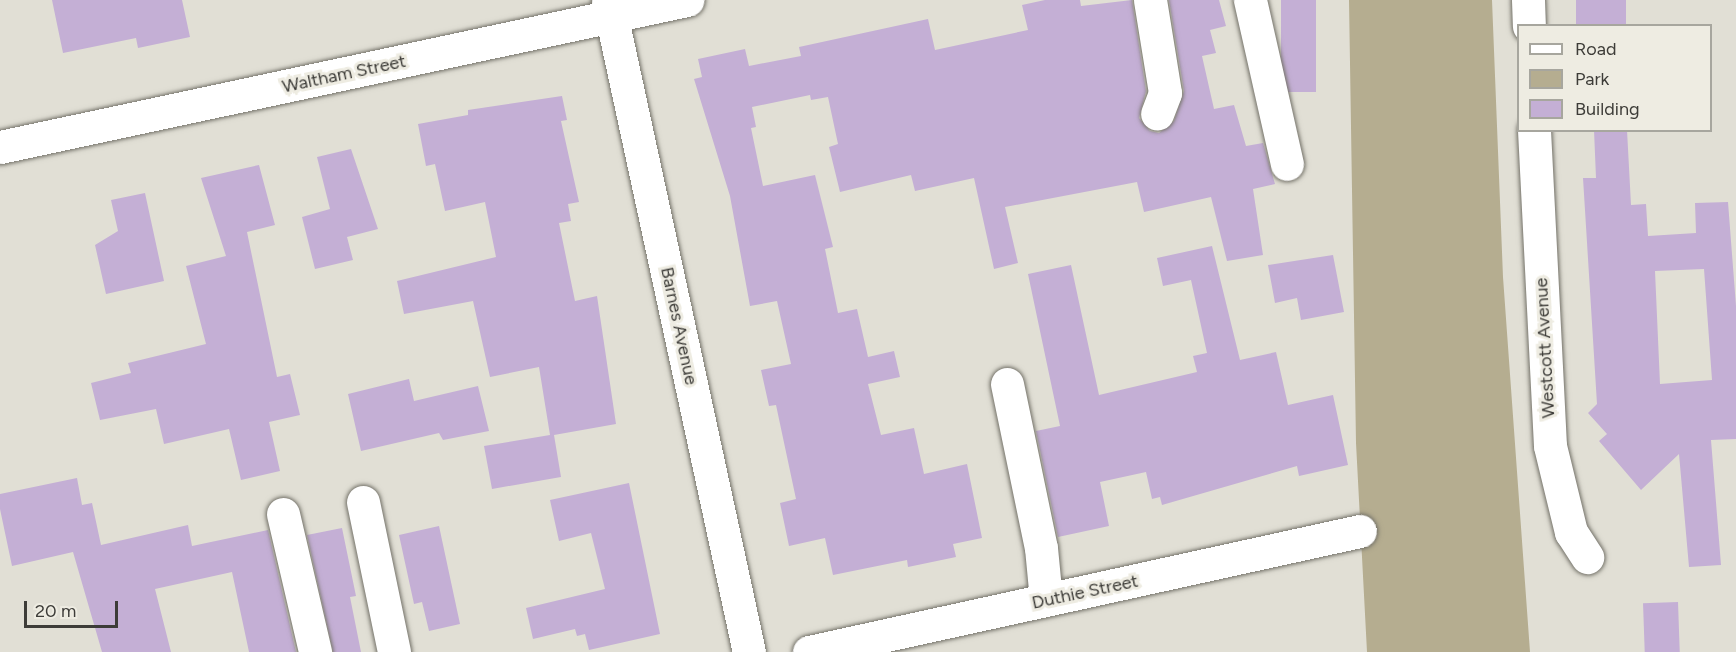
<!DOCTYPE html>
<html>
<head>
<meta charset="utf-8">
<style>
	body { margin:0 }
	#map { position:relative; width:1736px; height:652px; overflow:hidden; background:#e1dfd5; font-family:Figtree,sans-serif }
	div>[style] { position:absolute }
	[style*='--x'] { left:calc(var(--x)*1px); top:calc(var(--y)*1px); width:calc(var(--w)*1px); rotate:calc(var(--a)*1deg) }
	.green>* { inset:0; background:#b5ad90 }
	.building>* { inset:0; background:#c4afd5; transform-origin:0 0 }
	.roads { filter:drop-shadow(0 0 2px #747269) drop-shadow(0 0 2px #747269) }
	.minor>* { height:33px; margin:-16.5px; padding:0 16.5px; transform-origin:16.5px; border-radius:16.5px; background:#fff }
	span { translate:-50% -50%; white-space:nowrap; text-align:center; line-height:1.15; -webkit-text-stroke:6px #eeece2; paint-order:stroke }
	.street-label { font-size:18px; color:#3d3c38 }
	.legend { position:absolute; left:1517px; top:24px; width:195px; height:108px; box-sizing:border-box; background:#eeece2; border:2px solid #a7a69e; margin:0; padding:8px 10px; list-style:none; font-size:18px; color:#3d3c38 }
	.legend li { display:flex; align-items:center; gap:12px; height:30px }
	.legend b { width:30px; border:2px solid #a7a69e }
	.scale { position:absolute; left:24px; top:601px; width:94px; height:27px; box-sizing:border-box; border:3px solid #3d3c38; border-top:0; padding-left:8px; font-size:18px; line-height:21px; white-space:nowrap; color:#3d3c38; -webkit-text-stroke:4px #eeece2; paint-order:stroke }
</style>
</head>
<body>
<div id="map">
	<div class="green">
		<i style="clip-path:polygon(1349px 0,1492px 0,1503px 277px,1530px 652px,1367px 652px,1356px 443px)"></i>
	</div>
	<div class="building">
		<i style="clip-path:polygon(52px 0,182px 0,190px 37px,138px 48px,136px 38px,63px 53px)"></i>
		<i style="clip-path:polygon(1045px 0,1080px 0,1081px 6px,1132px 0,1146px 91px,1139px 118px,1150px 131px,1159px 133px,1174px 121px,1184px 91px,1169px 0,1219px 0,1226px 26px,1210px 30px,1216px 53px,1202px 56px,1214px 109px,1234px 105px,1246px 146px,1263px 143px,1275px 184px,1253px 189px,1263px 255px,1227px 261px,1211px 197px,1144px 212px,1137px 182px,1005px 207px,1018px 263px,994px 269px,974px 178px,915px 191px,911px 175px,840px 192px,829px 147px,838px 144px,828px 97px,811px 100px,810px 95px,752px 107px,756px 127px,751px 128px,763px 186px,815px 175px,833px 247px,825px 249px,838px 313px,857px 309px,868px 357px,894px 351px,900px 377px,868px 384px,881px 435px,914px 428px,924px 474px,967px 464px,982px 538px,953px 544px,956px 557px,908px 567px,907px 560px,833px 575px,825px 538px,789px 546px,780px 503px,796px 499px,776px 405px,769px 406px,761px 370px,791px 364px,777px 301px,750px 306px,730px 196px,694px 79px,702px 77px,698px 59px,745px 49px,749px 66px,801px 56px,799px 47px,928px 19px,935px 50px,1028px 30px,1022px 5px)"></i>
		<i style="left:1281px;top:0;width:35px;height:92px"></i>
		<i style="left:1576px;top:0;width:50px;height:26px"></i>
		<i style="clip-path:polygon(562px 96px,567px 120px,561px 121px,579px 202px,568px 204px,571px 221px,559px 223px,575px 301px,597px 296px,616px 424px,554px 435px,561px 477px,492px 489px,484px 446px,550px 435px,539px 367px,490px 377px,473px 301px,404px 314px,397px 281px,496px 257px,485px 202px,445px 211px,435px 164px,426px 166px,418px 124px,468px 115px,468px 110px)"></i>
		<i style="clip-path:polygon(evenodd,1594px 130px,1627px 130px,1631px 205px,1646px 204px,1648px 236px,1696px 233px,1695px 203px,1728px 202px,1736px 306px,1736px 439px,1711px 440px,1721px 565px,1689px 567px,1679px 454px,1641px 490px,1599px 441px,1607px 434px,1588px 413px,1597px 404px,1583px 178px,1596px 178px,1594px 130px,1704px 269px,1712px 380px,1660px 384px,1655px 271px,1704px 269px)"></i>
		<i style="clip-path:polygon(351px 149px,378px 229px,347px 237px,353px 260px,315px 269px,302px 217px,330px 209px,317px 157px)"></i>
		<i style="clip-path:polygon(259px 165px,275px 225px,247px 232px,277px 377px,290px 374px,300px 415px,269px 422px,280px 471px,241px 480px,229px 429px,164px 444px,156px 409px,100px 420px,91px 383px,131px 373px,128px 363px,206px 344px,186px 266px,226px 256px,201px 178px)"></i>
		<i style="clip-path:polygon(145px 193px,164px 281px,106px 294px,95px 245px,118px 231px,111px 200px)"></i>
		<i style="clip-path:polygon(1212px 246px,1240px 360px,1276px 352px,1288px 405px,1333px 395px,1348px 465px,1299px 476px,1297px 466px,1162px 505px,1160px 497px,1152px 499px,1146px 472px,1100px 482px,1109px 526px,1058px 537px,1036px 431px,1060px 426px,1028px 274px,1071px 265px,1099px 395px,1197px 372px,1193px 356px,1207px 353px,1191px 280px,1163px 286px,1157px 258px)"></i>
		<i style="clip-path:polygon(1333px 255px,1344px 312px,1301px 320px,1297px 298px,1275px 303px,1268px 265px)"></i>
		<i style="clip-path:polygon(409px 379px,414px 401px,478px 386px,489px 431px,443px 440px,439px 433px,361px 451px,348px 394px)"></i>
		<i style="clip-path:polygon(77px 478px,82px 505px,92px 503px,101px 545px,188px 525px,192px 546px,268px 530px,296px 652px,249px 652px,232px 572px,155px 589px,171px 652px,102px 652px,73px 552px,12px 566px,0 509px,0 494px)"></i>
		<i style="clip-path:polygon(629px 483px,660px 634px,589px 650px,585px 634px,577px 636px,575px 629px,533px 639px,526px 608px,605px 589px,591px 533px,559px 541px,550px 500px)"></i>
		<i style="clip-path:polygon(439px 526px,460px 624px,429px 631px,422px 602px,414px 604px,399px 535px)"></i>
		<i style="clip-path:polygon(342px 528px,356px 596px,350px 597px,361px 652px,333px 652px,307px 535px)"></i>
		<i style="left:1678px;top:602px;width:50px;height:35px;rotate:88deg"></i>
	</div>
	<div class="roads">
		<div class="minor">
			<i style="--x:608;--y:0;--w:667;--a:77.8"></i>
			<i style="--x:1150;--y:0;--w:94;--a:80.8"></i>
			<i style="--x:1165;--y:93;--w:22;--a:111"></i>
			<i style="--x:1250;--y:0;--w:168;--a:77.3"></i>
			<i style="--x:1528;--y:0;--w:26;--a:88"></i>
			<i style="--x:1534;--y:130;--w:316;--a:87.1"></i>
			<i style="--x:1550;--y:446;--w:89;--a:76.3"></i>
			<i style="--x:1571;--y:532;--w:30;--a:57"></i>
			<i style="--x:0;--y:147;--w:703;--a:-12.08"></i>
			<i style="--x:1007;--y:384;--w:167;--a:78.3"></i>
			<i style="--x:1041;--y:548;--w:52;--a:84.5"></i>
			<i style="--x:363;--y:502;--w:153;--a:78.3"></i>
			<i style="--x:283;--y:514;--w:142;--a:76.9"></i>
			<i style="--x:809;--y:652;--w:564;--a:-12.39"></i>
		</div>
	</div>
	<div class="street-label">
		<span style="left:344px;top:74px;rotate:-12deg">Waltham Street</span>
		<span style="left:679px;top:326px;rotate:78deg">Barnes Avenue</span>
		<span style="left:1545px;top:348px;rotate:-93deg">Westcott Avenue</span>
		<span style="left:1085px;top:592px;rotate:-12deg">Duthie Street</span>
	</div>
	<ul class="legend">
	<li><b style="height:8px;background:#fff"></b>Road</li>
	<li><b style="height:16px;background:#b5ad90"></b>Park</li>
	<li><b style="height:16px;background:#c4afd5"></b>Building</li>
	</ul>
	<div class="scale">20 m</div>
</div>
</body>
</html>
